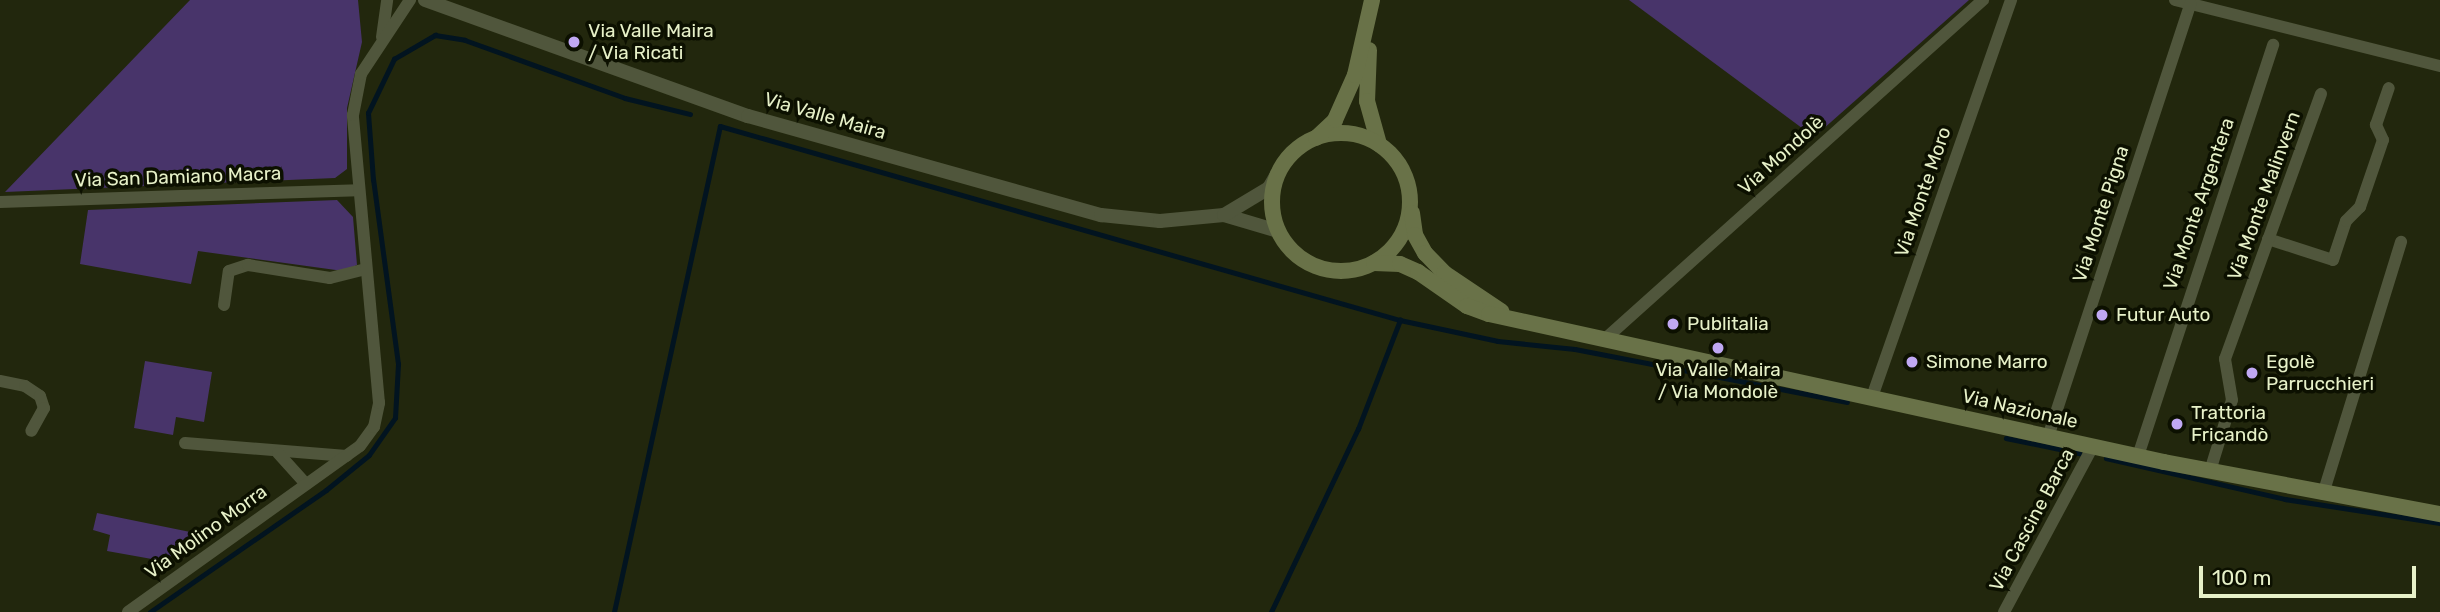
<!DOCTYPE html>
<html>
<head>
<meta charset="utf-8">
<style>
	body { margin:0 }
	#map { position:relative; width:2440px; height:612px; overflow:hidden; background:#22270d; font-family:Rubik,sans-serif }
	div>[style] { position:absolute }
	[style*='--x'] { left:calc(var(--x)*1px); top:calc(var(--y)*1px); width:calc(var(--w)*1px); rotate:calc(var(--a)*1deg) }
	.green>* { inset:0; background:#48346a }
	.stream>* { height:4.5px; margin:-2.25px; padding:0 2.25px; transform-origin:2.25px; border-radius:2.25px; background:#021420 }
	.minor>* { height:12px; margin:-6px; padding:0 6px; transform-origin:6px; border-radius:6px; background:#50563c }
	.tertiary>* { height:14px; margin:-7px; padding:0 7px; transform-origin:7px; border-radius:7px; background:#50563c }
	.secondary>* { height:16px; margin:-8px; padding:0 8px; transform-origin:8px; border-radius:8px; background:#697248 }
	.secondary>.ring { margin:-8px; padding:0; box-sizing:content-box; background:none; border:16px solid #697248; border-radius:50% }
	.dots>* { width:19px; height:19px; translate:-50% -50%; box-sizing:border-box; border:4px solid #0c1000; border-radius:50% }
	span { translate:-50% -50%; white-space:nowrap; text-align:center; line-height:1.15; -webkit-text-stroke:7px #0c1000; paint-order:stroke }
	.poi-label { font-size:19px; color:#e7f1c8 }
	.left { translate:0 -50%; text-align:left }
	.street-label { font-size:19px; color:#e7f1c8 }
	.scale { position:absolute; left:2199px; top:566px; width:217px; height:32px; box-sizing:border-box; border:4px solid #e7f1c8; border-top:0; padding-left:9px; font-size:21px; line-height:24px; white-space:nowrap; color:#e7f1c8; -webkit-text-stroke:5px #0c1000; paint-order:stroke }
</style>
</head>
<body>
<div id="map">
	<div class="green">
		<i style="clip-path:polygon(190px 0,358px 0,362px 42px,347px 108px,347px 169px,335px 178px,5px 192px)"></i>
		<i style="clip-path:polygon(1629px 0,1969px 0,1814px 137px)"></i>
		<i style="clip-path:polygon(337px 200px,353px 217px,357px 265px,343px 271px,198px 251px,191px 284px,80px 264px,88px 210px)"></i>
		<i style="clip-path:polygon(145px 361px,212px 372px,204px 422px,176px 417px,173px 435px,134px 428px)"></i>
		<i style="clip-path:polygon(97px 513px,205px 535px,163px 561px,107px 551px,110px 535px,93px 530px)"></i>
	</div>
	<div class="stream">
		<i style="--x:2006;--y:438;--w:75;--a:11.6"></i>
		<i style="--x:2106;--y:458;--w:184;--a:12.9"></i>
		<i style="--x:2285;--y:499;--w:157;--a:8.8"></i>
		<i style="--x:150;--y:612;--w:214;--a:-34.7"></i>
		<i style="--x:326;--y:490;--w:55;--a:-39.1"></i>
		<i style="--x:369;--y:455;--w:45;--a:-54.9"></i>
		<i style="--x:395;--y:418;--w:54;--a:-86.8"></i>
		<i style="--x:398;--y:364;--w:186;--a:-97.7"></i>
		<i style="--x:373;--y:180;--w:67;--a:-94.3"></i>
		<i style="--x:368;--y:113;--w:60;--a:-64.3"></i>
		<i style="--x:394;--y:59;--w:48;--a:-30.3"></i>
		<i style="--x:435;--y:35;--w:30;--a:9"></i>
		<i style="--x:465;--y:40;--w:170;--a:19.9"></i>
		<i style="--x:625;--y:98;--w:67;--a:13.8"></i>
		<i style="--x:614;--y:612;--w:497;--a:-77.7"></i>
		<i style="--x:720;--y:126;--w:707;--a:15.92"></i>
		<i style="--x:1400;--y:320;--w:100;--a:12.1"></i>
		<i style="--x:1498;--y:341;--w:77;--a:5.9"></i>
		<i style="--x:1575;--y:349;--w:277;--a:11"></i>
		<i style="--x:1271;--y:612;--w:203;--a:-64.6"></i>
		<i style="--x:1358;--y:429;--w:117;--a:-68.9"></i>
	</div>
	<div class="minor">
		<i style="--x:2175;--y:0;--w:273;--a:14"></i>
		<i style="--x:382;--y:37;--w:37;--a:-82"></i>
		<i style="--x:0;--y:202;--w:358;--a:-1.9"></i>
		<i style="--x:2268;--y:239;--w:68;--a:17.9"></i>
		<i style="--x:2333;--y:260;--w:41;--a:-71.6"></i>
		<i style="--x:2346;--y:221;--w:20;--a:-45"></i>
		<i style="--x:2360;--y:207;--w:71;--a:-71.1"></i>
		<i style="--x:2383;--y:140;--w:17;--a:-115"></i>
		<i style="--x:2376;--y:125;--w:39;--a:-71"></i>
		<i style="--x:224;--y:305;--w:34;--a:-82"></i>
		<i style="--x:229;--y:271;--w:20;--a:-18"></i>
		<i style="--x:248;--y:265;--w:83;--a:9"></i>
		<i style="--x:330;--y:278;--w:37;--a:-14"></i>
		<i style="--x:1605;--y:339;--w:508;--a:-41.89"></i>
		<i style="--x:0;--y:381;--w:25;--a:11"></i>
		<i style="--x:25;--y:386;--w:18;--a:34"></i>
		<i style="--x:40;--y:396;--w:13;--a:72"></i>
		<i style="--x:44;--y:408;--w:26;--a:119"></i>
		<i style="--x:1872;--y:397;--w:421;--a:-70.7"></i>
		<i style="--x:2048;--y:437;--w:456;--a:-71.8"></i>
		<i style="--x:185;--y:443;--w:162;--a:4.6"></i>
		<i style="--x:278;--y:453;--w:42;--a:47.9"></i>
		<i style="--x:2138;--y:456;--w:433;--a:-71.8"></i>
		<i style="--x:2210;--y:471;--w:74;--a:-72.8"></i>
		<i style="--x:2232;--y:400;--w:42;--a:-99.7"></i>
		<i style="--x:2225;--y:359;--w:282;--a:-70.1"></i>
		<i style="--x:2323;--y:494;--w:264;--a:-72.8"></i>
		<i style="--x:128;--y:612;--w:285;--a:-35.6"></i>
		<i style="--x:360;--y:446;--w:24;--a:-54"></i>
		<i style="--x:374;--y:427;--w:25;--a:-78"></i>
		<i style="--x:379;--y:403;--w:289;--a:-95.2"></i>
		<i style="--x:353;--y:115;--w:42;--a:-79"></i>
		<i style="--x:361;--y:74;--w:89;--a:-56.5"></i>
		<i style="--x:2004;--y:612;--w:188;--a:-61.8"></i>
	</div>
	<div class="tertiary">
		<i style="--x:425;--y:0;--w:343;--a:19.8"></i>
		<i style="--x:748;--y:116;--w:367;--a:15.7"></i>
		<i style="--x:1101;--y:215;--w:59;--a:5.8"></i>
		<i style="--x:1160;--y:221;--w:64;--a:-5.4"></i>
		<i style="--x:1224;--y:215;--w:56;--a:16.5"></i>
		<i style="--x:1224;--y:215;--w:52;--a:-31"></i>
		<i style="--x:1269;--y:188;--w:22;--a:-60"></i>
	</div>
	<div class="secondary">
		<i style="--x:1369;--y:50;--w:51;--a:92.2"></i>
		<i style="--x:1367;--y:101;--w:45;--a:74.4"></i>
		<i class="ring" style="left:1272px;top:133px;width:122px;height:122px"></i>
		<i style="--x:1316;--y:138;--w:26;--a:-43"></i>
		<i style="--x:1335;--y:120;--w:49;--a:-66"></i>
		<i style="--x:1355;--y:75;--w:77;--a:-77.2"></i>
		<i style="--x:1412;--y:213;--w:22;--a:82"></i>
		<i style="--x:1415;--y:235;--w:21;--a:61"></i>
		<i style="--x:1425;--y:253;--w:28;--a:46"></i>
		<i style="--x:1444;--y:273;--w:69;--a:33.7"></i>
		<i style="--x:1374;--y:263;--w:26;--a:2"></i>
		<i style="--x:1400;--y:264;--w:20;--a:24"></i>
		<i style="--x:1418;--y:272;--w:60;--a:34.8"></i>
		<i style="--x:1467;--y:306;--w:23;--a:20"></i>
		<i style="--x:1489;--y:314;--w:691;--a:12.37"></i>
		<i style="--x:2164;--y:462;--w:281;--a:10.7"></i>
	</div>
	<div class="dots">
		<i style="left:574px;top:42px;background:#c0a8f3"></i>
		<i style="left:2102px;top:315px;background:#c0a8f3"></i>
		<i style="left:1673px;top:324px;background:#c0a8f3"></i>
		<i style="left:1718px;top:348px;background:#c0a8f3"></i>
		<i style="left:1912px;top:362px;background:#c0a8f3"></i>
		<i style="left:2252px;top:373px;background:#c0a8f3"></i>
		<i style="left:2177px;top:424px;background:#c0a8f3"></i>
	</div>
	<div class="poi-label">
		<span class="left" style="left:588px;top:42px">Via Valle Maira<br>/ Via Ricati</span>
		<span class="left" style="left:2116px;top:315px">Futur Auto</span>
		<span class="left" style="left:1687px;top:324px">Publitalia</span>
		<span class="left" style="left:1926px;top:362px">Simone Marro</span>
		<span class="left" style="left:2266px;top:373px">Egolè<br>Parrucchieri</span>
		<span style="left:1718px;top:381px">Via Valle Maira<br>/ Via Mondolè</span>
		<span class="left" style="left:2191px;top:424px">Trattoria<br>Fricandò</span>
	</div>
	<div class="street-label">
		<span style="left:825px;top:116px;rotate:16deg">Via Valle Maira</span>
		<span style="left:1781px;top:155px;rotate:-42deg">Via Mondolè</span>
		<span style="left:178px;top:177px;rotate:-2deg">Via San Damiano Macra</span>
		<span style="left:1923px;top:192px;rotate:-71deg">Via Monte Moro</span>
		<span style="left:2264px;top:196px;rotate:-70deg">Via Monte Malinvern</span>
		<span style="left:2199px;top:204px;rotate:-71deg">Via Monte Argentera</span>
		<span style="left:2101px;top:214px;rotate:-72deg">Via Monte Pigna</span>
		<span style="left:2020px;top:409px;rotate:13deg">Via Nazionale</span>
		<span style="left:2032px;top:520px;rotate:-62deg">Via Cascine Barca</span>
		<span style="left:206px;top:532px;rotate:-36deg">Via Molino Morra</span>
	</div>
	<div class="scale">100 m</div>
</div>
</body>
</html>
